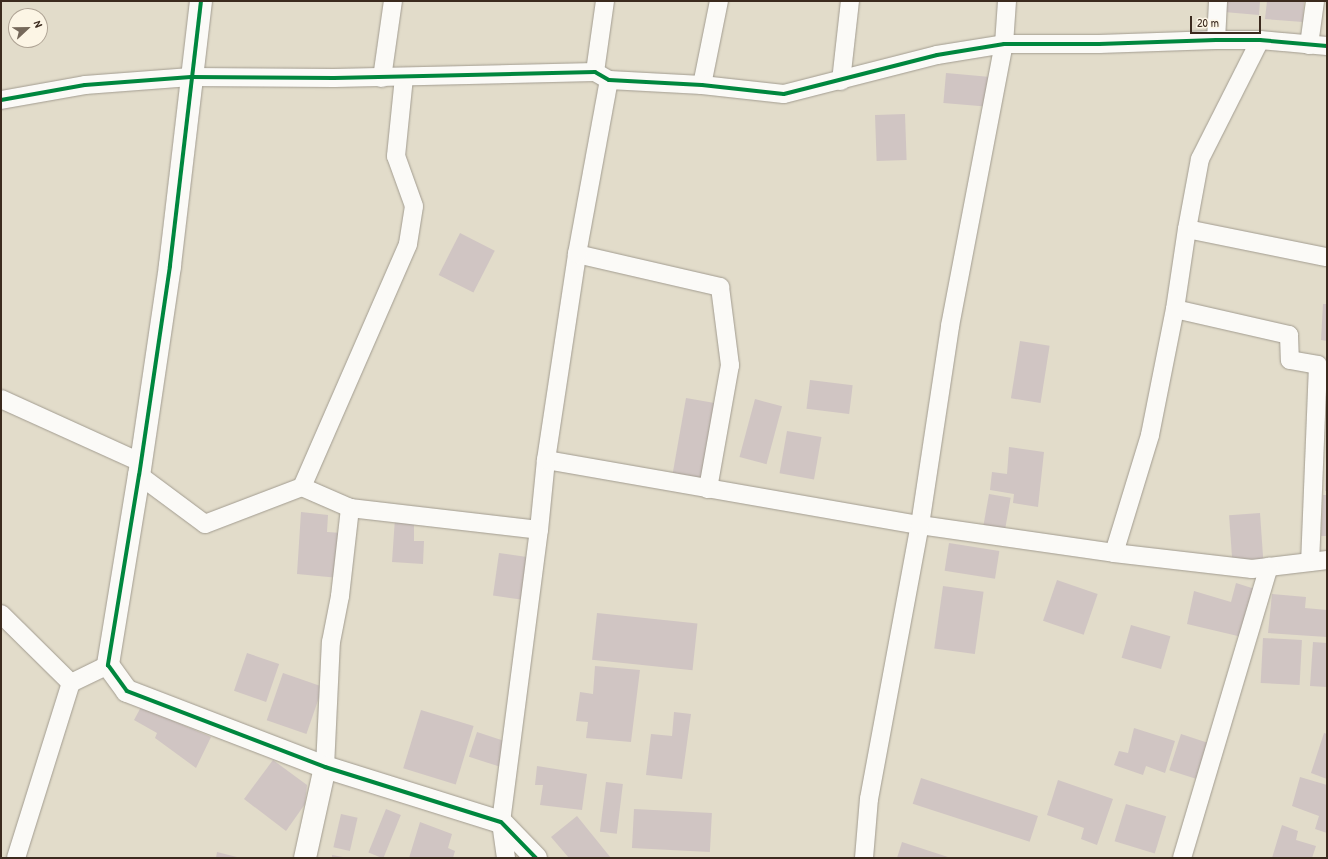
<!DOCTYPE html>
<html>
<head>
<meta charset="utf-8">
<style>
	body { margin:0 }
	#map { position:relative; width:1328px; height:859px; overflow:hidden; background:#e2dcca; font-family:"Patrick Hand",sans-serif }
	div>[style] { position:absolute }
	[style*='--x'] { left:calc(var(--x)*1px); top:calc(var(--y)*1px); width:calc(var(--w)*1px); rotate:calc(var(--a)*1deg) }
	.building>* { inset:0; background:#d0c5c3; transform-origin:0 0 }
	.roads { filter:drop-shadow(0 0 1px #a29c90) drop-shadow(0 0 1px #a29c90) }
	.street>* { height:18px; margin:-9px; padding:0 9px; transform-origin:9px; border-radius:9px; background:#fbfaf7 }
	.secondary>* { height:22px; margin:-11px; padding:0 11px; transform-origin:11px; border-radius:11px; background:#fbfaf7 }
	.cycleway>* { height:4px; margin:-2px; padding:0 2px; transform-origin:2px; border-radius:2px; background:#00873e }
	span { translate:-50% -50%; white-space:nowrap; text-align:center; line-height:1.15; -webkit-text-stroke:4px #fcf5e5; paint-order:stroke }
	.frame { position:absolute; inset:0; border:2px solid #3b2a1e; pointer-events:none }
	.north { position:absolute; left:8px; top:8px; width:40px; height:40px; box-sizing:border-box; background:#fcf5e5; border:1px solid #afa495; border-radius:50%; rotate:68deg; font-size:11px; font-weight:700; line-height:16px; text-align:center; color:#3b2a1e }
	.north::after { content:''; display:block; margin:auto; width:14px; height:18px; background:#75685a; clip-path:polygon(50% 0,100% 100%,50% 72%,0 100%) }
	.scale { position:absolute; left:1190px; top:16px; width:71px; height:18px; box-sizing:border-box; border:2px solid #3b2a1e; border-top:0; padding-left:5px; font-size:12px; line-height:14px; white-space:nowrap; color:#3b2a1e; -webkit-text-stroke:3px #fcf5e5; paint-order:stroke }
</style>
</head>
<body>
<div id="map">
	<div class="building">
		<i style="clip-path:polygon(1225px 1px,1260px 1px,1259px 15px,1224px 12px)"></i>
		<i style="clip-path:polygon(1267px 1px,1304px 1px,1303px 22px,1265px 19px)"></i>
		<i style="left:946px;top:73px;width:42px;height:30px;rotate:5deg"></i>
		<i style="left:905px;top:114px;width:46px;height:30px;rotate:88deg"></i>
		<i style="left:460px;top:233px;width:39px;height:47px;rotate:27deg"></i>
		<i style="clip-path:polygon(1323px 304px,1327px 304px,1327px 341px,1321px 340px)"></i>
		<i style="left:1020px;top:341px;width:30px;height:58px;rotate:9deg"></i>
		<i style="left:810px;top:380px;width:43px;height:29px;rotate:7deg"></i>
		<i style="left:686px;top:398px;width:29px;height:76px;rotate:10deg"></i>
		<i style="left:755px;top:399px;width:28px;height:60px;rotate:15deg"></i>
		<i style="left:787px;top:431px;width:35px;height:43px;rotate:10deg"></i>
		<i style="clip-path:polygon(1009px 447px,1044px 452px,1038px 507px,1013px 503px,1014px 494px,990px 490px,992px 472px,1007px 474px)"></i>
		<i style="clip-path:polygon(1326px 466px,1327px 466px,1327px 491px,1325px 491px)"></i>
		<i style="left:989px;top:494px;width:22px;height:32px;rotate:10deg"></i>
		<i style="clip-path:polygon(1323px 495px,1327px 495px,1327px 536px,1321px 536px)"></i>
		<i style="clip-path:polygon(301px 512px,328px 515px,327px 532px,342px 533px,339px 578px,297px 574px)"></i>
		<i style="left:1260px;top:513px;width:46px;height:31px;rotate:86deg"></i>
		<i style="clip-path:polygon(395px 518px,414px 519px,414px 541px,424px 541px,423px 564px,392px 562px)"></i>
		<i style="left:949px;top:543px;width:51px;height:28px;rotate:9deg"></i>
		<i style="left:499px;top:553px;width:30px;height:43px;rotate:8deg"></i>
		<i style="left:1057px;top:580px;width:43px;height:43px;rotate:19deg"></i>
		<i style="clip-path:polygon(1236px 583px,1255px 589px,1242px 637px,1187px 624px,1194px 591px,1231px 602px)"></i>
		<i style="left:943px;top:586px;width:41px;height:63px;rotate:8deg"></i>
		<i style="clip-path:polygon(1272px 594px,1306px 597px,1305px 608px,1327px 610px,1327px 637px,1268px 633px)"></i>
		<i style="left:597px;top:613px;width:101px;height:47px;rotate:6deg"></i>
		<i style="left:1131px;top:625px;width:41px;height:34px;rotate:16deg"></i>
		<i style="left:1263px;top:638px;width:39px;height:45px;rotate:3deg"></i>
		<i style="clip-path:polygon(1313px 642px,1327px 643px,1327px 687px,1310px 686px)"></i>
		<i style="left:247px;top:653px;width:34px;height:40px;rotate:19deg"></i>
		<i style="clip-path:polygon(595px 666px,640px 670px,631px 742px,586px 738px,588px 722px,576px 721px,580px 692px,593px 694px)"></i>
		<i style="left:283px;top:673px;width:42px;height:50px;rotate:19deg"></i>
		<i style="clip-path:polygon(141px 707px,211px 737px,196px 768px,155px 738px,157px 733px,134px 720px)"></i>
		<i style="left:421px;top:710px;width:55px;height:61px;rotate:17deg"></i>
		<i style="clip-path:polygon(674px 712px,691px 714px,682px 779px,646px 775px,651px 734px,672px 736px)"></i>
		<i style="clip-path:polygon(1134px 728px,1175px 741px,1165px 773px,1146px 766px,1143px 775px,1114px 765px,1119px 751px,1128px 753px)"></i>
		<i style="left:477px;top:732px;width:32px;height:26px;rotate:18deg"></i>
		<i style="clip-path:polygon(1324px 733px,1327px 734px,1327px 779px,1311px 773px)"></i>
		<i style="left:1181px;top:734px;width:28px;height:38px;rotate:18deg"></i>
		<i style="clip-path:polygon(273px 760px,307px 785px,305px 804px,286px 831px,244px 799px)"></i>
		<i style="clip-path:polygon(537px 766px,587px 774px,582px 810px,540px 805px,543px 785px,535px 785px)"></i>
		<i style="clip-path:polygon(1300px 777px,1327px 785px,1327px 833px,1315px 829px,1319px 816px,1292px 806px)"></i>
		<i style="left:921px;top:778px;width:123px;height:27px;rotate:18deg"></i>
		<i style="clip-path:polygon(1058px 780px,1113px 799px,1097px 845px,1081px 839px,1084px 828px,1047px 815px)"></i>
		<i style="left:606px;top:782px;width:17px;height:50px;rotate:7deg"></i>
		<i style="left:1126px;top:804px;width:42px;height:39px;rotate:17deg"></i>
		<i style="left:386px;top:809px;width:16px;height:47px;rotate:22deg"></i>
		<i style="left:634px;top:809px;width:78px;height:39px;rotate:3deg"></i>
		<i style="left:341px;top:814px;width:17px;height:34px;rotate:13deg"></i>
		<i style="clip-path:polygon(577px 816px,611px 858px,569px 858px,551px 837px)"></i>
		<i style="clip-path:polygon(420px 822px,452px 834px,448px 848px,455px 851px,453px 858px,409px 858px)"></i>
		<i style="clip-path:polygon(1282px 825px,1298px 831px,1296px 840px,1316px 846px,1312px 858px,1272px 858px)"></i>
		<i style="clip-path:polygon(902px 842px,951px 858px,897px 858px)"></i>
		<i style="clip-path:polygon(217px 852px,237px 857px,237px 858px,216px 858px)"></i>
		<i style="clip-path:polygon(332px 855px,343px 857px,343px 858px,332px 858px)"></i>
	</div>
	<div class="roads">
		<div class="street">
			<i style="--x:1216;--y:40;--w:39;--a:-87"></i>
			<i style="--x:1309;--y:45;--w:44;--a:-82.2"></i>
			<i style="--x:595;--y:72;--w:72;--a:-82"></i>
			<i style="--x:382;--y:78;--w:78;--a:-81.9"></i>
			<i style="--x:841;--y:81;--w:81;--a:-83.6"></i>
			<i style="--x:702;--y:85;--w:86;--a:-78.6"></i>
			<i style="--x:1;--y:100;--w:85;--a:-10.1"></i>
			<i style="--x:85;--y:85;--w:106;--a:-4.3"></i>
			<i style="--x:191;--y:77;--w:143;--a:0.4"></i>
			<i style="--x:334;--y:78;--w:261;--a:-1.3"></i>
			<i style="--x:595;--y:72;--w:16;--a:30"></i>
			<i style="--x:609;--y:80;--w:93;--a:3.1"></i>
			<i style="--x:702;--y:85;--w:82;--a:6.3"></i>
			<i style="--x:784;--y:94;--w:158;--a:-14.3"></i>
			<i style="--x:937;--y:55;--w:68;--a:-9.3"></i>
			<i style="--x:1004;--y:44;--w:95;--a:0"></i>
			<i style="--x:1099;--y:44;--w:117;--a:-2"></i>
			<i style="--x:1216;--y:40;--w:44;--a:0"></i>
			<i style="--x:1260;--y:40;--w:67;--a:5.1"></i>
			<i style="--x:1187;--y:229;--w:142;--a:11.4"></i>
			<i style="--x:577;--y:254;--w:147;--a:13"></i>
			<i style="--x:720;--y:287;--w:79;--a:82.7"></i>
			<i style="--x:730;--y:365;--w:126;--a:100.1"></i>
			<i style="--x:1175;--y:309;--w:117;--a:12.8"></i>
			<i style="--x:1289;--y:335;--w:25;--a:88"></i>
			<i style="--x:1290;--y:360;--w:28;--a:10"></i>
			<i style="--x:1318;--y:365;--w:197;--a:92.3"></i>
			<i style="--x:1;--y:399;--w:153;--a:24.4"></i>
			<i style="--x:546;--y:460;--w:380;--a:9.9"></i>
			<i style="--x:920;--y:525;--w:196;--a:8.2"></i>
			<i style="--x:1114;--y:553;--w:139;--a:6.6"></i>
			<i style="--x:1252;--y:569;--w:76;--a:-6.8"></i>
			<i style="--x:139;--y:475;--w:82;--a:36.6"></i>
			<i style="--x:205;--y:524;--w:104;--a:-20.9"></i>
			<i style="--x:302;--y:487;--w:52;--a:23.6"></i>
			<i style="--x:350;--y:508;--w:190;--a:6.6"></i>
			<i style="--x:302;--y:487;--w:265;--a:-66.4"></i>
			<i style="--x:408;--y:244;--w:38;--a:-81"></i>
			<i style="--x:414;--y:206;--w:53;--a:-109.8"></i>
			<i style="--x:396;--y:156;--w:79;--a:-84.2"></i>
			<i style="--x:1114;--y:553;--w:123;--a:-73"></i>
			<i style="--x:1150;--y:435;--w:128;--a:-78.8"></i>
			<i style="--x:1175;--y:309;--w:81;--a:-81.5"></i>
			<i style="--x:1187;--y:229;--w:71;--a:-79.5"></i>
			<i style="--x:1200;--y:159;--w:133;--a:-63.2"></i>
			<i style="--x:1;--y:614;--w:98;--a:44.6"></i>
			<i style="--x:325;--y:767;--w:125;--a:-87.3"></i>
			<i style="--x:331;--y:642;--w:47;--a:-78.9"></i>
			<i style="--x:340;--y:596;--w:89;--a:-83.5"></i>
			<i style="--x:16;--y:858;--w:183;--a:-72.6"></i>
			<i style="--x:71;--y:683;--w:41;--a:-25.9"></i>
			<i style="--x:506;--y:858;--w:36;--a:-98"></i>
			<i style="--x:501;--y:822;--w:294;--a:-82.6"></i>
			<i style="--x:539;--y:530;--w:70;--a:-84.3"></i>
			<i style="--x:546;--y:460;--w:208;--a:-81.4"></i>
			<i style="--x:577;--y:254;--w:177;--a:-79.6"></i>
			<i style="--x:864;--y:858;--w:59;--a:-85.2"></i>
			<i style="--x:869;--y:799;--w:279;--a:-79.5"></i>
			<i style="--x:920;--y:525;--w:201;--a:-81.4"></i>
			<i style="--x:950;--y:326;--w:287;--a:-79.2"></i>
			<i style="--x:1004;--y:44;--w:43;--a:-86"></i>
			<i style="--x:1182;--y:858;--w:304;--a:-73.4"></i>
		</div>
		<div class="secondary">
			<i style="--x:201;--y:1;--w:267;--a:96.7"></i>
			<i style="--x:170;--y:266;--w:211;--a:98.4"></i>
			<i style="--x:139;--y:475;--w:193;--a:99.3"></i>
			<i style="--x:108;--y:665;--w:32;--a:54"></i>
			<i style="--x:127;--y:691;--w:212;--a:21"></i>
			<i style="--x:325;--y:767;--w:184;--a:17.4"></i>
			<i style="--x:501;--y:822;--w:50;--a:45.8"></i>
			<i style="--x:305;--y:858;--w:93;--a:-77.6"></i>
		</div>
	</div>
	<div class="cycleway">
		<i style="--x:201;--y:1;--w:267;--a:96.7"></i>
		<i style="--x:170;--y:266;--w:211;--a:98.4"></i>
		<i style="--x:139;--y:475;--w:193;--a:99.3"></i>
		<i style="--x:108;--y:665;--w:32;--a:54"></i>
		<i style="--x:127;--y:691;--w:212;--a:21"></i>
		<i style="--x:325;--y:767;--w:184;--a:17.4"></i>
		<i style="--x:501;--y:822;--w:50;--a:45.8"></i>
		<i style="--x:1;--y:100;--w:85;--a:-10.1"></i>
		<i style="--x:85;--y:85;--w:106;--a:-4.3"></i>
		<i style="--x:191;--y:77;--w:143;--a:0.4"></i>
		<i style="--x:334;--y:78;--w:261;--a:-1.3"></i>
		<i style="--x:595;--y:72;--w:16;--a:30"></i>
		<i style="--x:609;--y:80;--w:93;--a:3.1"></i>
		<i style="--x:702;--y:85;--w:82;--a:6.3"></i>
		<i style="--x:784;--y:94;--w:158;--a:-14.3"></i>
		<i style="--x:937;--y:55;--w:68;--a:-9.3"></i>
		<i style="--x:1004;--y:44;--w:95;--a:0"></i>
		<i style="--x:1099;--y:44;--w:117;--a:-2"></i>
		<i style="--x:1216;--y:40;--w:44;--a:0"></i>
		<i style="--x:1260;--y:40;--w:67;--a:5.1"></i>
	</div>
	<div class="frame"></div>
	<div class="north">N</div>
	<div class="scale">20 m</div>
</div>
</body>
</html>
